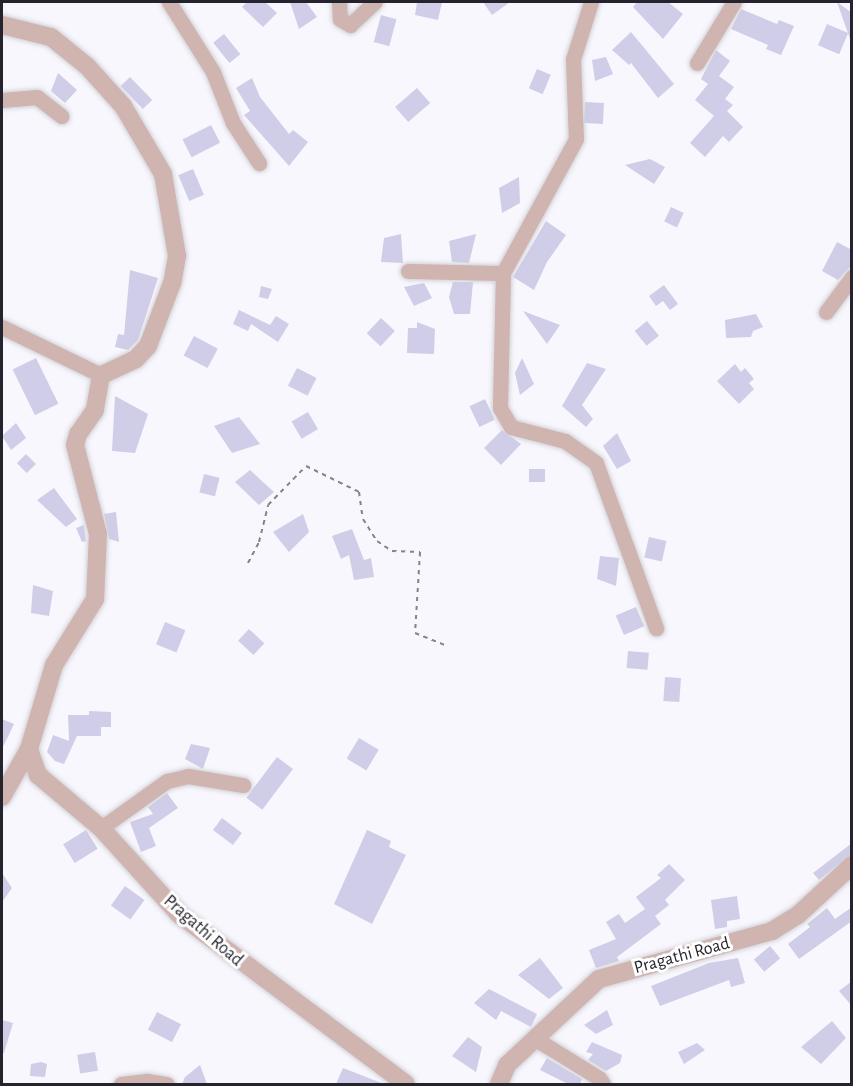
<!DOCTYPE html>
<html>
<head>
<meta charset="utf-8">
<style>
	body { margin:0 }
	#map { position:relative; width:853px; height:1086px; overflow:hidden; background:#f8f7fd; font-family:"Alegreya Sans",sans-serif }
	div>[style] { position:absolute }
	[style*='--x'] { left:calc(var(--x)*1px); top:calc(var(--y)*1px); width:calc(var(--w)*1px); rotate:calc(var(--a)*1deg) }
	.building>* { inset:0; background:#d0cde8; transform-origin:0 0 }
	.path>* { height:2px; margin-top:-1px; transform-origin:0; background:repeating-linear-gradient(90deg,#84838c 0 4.5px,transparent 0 9px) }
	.roads { filter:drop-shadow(0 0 2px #d2d1d8) drop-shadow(0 0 2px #d2d1d8) }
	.minor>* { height:15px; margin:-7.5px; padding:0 7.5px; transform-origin:7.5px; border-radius:7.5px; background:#cfb4af }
	.tertiary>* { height:18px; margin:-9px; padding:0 9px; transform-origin:9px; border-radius:9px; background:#cfb4af }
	span { translate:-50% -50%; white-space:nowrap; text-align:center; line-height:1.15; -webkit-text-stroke:6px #fff; paint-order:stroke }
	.street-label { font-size:18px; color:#25242e }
	.frame { position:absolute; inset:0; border:3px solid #25242e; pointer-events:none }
</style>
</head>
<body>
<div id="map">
	<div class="building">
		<i style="clip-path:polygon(247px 2px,265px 2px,277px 13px,263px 27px,242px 7px)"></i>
		<i style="clip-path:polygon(290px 2px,306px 2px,317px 17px,299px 29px)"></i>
		<i style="clip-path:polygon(417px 2px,442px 2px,438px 20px,415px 15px)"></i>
		<i style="clip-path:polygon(483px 2px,510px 2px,492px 15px)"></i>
		<i style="clip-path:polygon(637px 2px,668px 2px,683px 14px,663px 39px,633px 7px)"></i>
		<i style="clip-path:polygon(837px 2px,852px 13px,852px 38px,850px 39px)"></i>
		<i style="clip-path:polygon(741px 9px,777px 24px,779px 20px,794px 26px,781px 55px,766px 49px,768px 45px,731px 29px)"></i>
		<i style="left:381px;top:15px;width:16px;height:28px;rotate:15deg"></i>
		<i style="left:827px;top:24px;width:23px;height:23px;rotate:23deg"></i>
		<i style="clip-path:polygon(631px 32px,674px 84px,658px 98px,631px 63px,629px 65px,612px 50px)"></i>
		<i style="left:224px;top:34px;width:26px;height:14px;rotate:51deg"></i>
		<i style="clip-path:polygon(716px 50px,730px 61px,719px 76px,734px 87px,725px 99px,733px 105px,727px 111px,743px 127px,729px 142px,723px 136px,705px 157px,690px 143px,714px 116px,695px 100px,708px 84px,701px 79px)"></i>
		<i style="clip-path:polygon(606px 57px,613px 74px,595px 81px,592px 60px)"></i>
		<i style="left:537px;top:69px;width:15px;height:21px;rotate:23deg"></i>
		<i style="clip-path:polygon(58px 73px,77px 90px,65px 103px,51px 91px)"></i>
		<i style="left:130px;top:77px;width:32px;height:13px;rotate:46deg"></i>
		<i style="clip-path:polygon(252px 78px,260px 97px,289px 134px,293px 130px,308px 142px,289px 166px,244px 115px,250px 111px,236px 88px)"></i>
		<i style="left:417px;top:88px;width:20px;height:29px;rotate:49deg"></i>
		<i style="left:585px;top:102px;width:19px;height:21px;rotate:3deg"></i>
		<i style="left:211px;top:125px;width:20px;height:32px;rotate:63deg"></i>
		<i style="clip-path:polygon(650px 159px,665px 167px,654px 184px,625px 165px)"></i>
		<i style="left:193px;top:169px;width:28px;height:16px;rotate:67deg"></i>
		<i style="clip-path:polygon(519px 177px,520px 203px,502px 213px,499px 188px)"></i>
		<i style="left:671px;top:207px;width:14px;height:16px;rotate:25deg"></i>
		<i style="clip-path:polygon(546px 221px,566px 235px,547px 262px,534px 290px,513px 277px)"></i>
		<i style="clip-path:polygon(401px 234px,403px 263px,381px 262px,384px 238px)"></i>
		<i style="clip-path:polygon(476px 234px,469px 263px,452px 262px,449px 241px)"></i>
		<i style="clip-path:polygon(837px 242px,852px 250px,852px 265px,838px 280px,822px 271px)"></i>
		<i style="clip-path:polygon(130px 270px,158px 278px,138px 340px,128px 350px,115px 347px,118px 334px,124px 335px)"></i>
		<i style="clip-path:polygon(453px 282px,473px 282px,470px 314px,454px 314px,449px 297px)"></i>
		<i style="clip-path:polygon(424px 283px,432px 298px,414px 306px,404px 287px)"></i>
		<i style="clip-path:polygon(664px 285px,678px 304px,670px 310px,663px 301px,656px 306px,649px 296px)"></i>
		<i style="clip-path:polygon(261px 286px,272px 289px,268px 299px,259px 297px)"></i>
		<i style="clip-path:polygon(239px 310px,270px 325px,276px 316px,289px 324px,278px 342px,251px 324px,248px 331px,233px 324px)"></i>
		<i style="clip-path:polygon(523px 311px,560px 325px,547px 344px)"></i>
		<i style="clip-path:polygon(756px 314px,763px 327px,753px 331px,751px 337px,726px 338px,725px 320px)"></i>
		<i style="left:381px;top:318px;width:19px;height:21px;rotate:43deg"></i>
		<i style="left:647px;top:321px;width:19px;height:16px;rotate:51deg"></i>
		<i style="clip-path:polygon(417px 322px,435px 329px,434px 354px,407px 353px,408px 328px,417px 328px)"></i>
		<i style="left:194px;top:336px;width:27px;height:22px;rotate:28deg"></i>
		<i style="left:36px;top:358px;width:51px;height:26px;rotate:64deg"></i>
		<i style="clip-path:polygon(522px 358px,534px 384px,520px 395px,515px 373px)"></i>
		<i style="clip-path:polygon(587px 363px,606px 369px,582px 405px,593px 419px,586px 427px,562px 406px)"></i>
		<i style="clip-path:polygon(735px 364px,741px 372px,745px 368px,754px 379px,749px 383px,754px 389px,739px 404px,717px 381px)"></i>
		<i style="left:297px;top:368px;width:22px;height:20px;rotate:27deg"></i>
		<i style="clip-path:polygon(115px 396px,148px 414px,135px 453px,112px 451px)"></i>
		<i style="left:485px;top:399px;width:23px;height:17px;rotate:65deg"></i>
		<i style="left:308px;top:412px;width:20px;height:19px;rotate:60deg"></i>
		<i style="clip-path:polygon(239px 417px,260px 444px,232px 453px,214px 426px)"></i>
		<i style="clip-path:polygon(16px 423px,26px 438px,11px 450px,2px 436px)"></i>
		<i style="clip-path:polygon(502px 430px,521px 444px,501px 465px,484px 448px)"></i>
		<i style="clip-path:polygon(617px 433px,631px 461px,617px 469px,603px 446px)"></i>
		<i style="left:26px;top:454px;width:14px;height:13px;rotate:45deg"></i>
		<i style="left:529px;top:469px;width:16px;height:13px"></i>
		<i style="clip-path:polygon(250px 470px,274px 492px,259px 505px,235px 482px)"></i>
		<i style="left:204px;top:474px;width:16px;height:19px;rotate:14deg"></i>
		<i style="clip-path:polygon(54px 488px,77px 519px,66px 527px,37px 500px)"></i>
		<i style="clip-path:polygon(116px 512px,119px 542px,109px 539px,104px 514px)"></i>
		<i style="clip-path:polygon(303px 514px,309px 532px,289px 552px,273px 532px)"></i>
		<i style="clip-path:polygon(84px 525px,86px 541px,82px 542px,76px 528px)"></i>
		<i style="clip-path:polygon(352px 529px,364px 560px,371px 558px,374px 577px,354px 580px,349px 555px,341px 559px,332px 536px)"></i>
		<i style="left:649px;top:537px;width:18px;height:21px;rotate:13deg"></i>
		<i style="clip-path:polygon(600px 556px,619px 558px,616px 586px,597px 579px)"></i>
		<i style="clip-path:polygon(33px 585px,53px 591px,49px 616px,31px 613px)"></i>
		<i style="left:636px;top:607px;width:21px;height:22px;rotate:67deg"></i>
		<i style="left:165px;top:622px;width:22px;height:24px;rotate:22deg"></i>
		<i style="left:249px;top:629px;width:21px;height:16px;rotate:43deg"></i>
		<i style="left:628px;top:651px;width:21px;height:17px;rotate:5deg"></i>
		<i style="left:665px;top:677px;width:16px;height:24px;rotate:4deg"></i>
		<i style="clip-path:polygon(89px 711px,111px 712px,111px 727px,101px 727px,101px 736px,77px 736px,64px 764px,55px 761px,47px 752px,53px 735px,69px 741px,68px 715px,89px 715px)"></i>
		<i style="clip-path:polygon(2px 719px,14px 724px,2px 749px)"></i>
		<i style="left:359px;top:738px;width:23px;height:24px;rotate:31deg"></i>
		<i style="clip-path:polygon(191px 744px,210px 748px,203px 769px,185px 759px)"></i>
		<i style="left:277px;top:757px;width:20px;height:51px;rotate:37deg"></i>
		<i style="clip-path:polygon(167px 793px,178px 808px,149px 828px,156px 846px,141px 852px,130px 822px,153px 814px,148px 807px)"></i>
		<i style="left:222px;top:818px;width:25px;height:15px;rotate:37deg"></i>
		<i style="left:86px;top:830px;width:22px;height:27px;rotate:58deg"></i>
		<i style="clip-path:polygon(367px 830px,391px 841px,389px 847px,406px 855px,372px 924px,334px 904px)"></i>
		<i style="clip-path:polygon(852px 843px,852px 854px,819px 880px,813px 873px)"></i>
		<i style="clip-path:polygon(669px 864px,685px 880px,665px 900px,669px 905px,655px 916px,661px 924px,617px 957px,619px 961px,596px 968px,589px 950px,616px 939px,606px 922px,619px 914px,625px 923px,645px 909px,636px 897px,661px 878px,657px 875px)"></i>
		<i style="clip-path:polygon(2px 873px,12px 888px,2px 902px)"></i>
		<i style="left:125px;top:886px;width:24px;height:24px;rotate:36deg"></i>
		<i style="clip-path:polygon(737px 896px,740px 919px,727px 921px,727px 927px,715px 929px,711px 900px)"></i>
		<i style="clip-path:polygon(852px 907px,852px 921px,799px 959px,788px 944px,810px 927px,807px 924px,827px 908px,835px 919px)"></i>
		<i style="left:770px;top:946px;width:16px;height:21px;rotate:50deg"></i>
		<i style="clip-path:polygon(540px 958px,563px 988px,549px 999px,518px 975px)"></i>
		<i style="clip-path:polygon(738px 958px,745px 983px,731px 987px,729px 980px,660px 1006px,651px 986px,709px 963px)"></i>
		<i style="clip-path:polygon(852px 981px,852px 1006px,839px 991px)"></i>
		<i style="clip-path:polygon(489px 989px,537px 1014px,531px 1027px,501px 1011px,496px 1020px,474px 1003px)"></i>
		<i style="clip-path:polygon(607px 1010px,613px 1025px,596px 1034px,584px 1025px)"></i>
		<i style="left:157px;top:1012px;width:27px;height:20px;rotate:27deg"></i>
		<i style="clip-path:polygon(2px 1020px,13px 1023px,4px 1053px,2px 1053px)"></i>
		<i style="clip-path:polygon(832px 1021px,846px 1038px,821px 1064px,801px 1047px)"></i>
		<i style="clip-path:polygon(468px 1037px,482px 1047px,476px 1072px,452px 1056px)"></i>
		<i style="clip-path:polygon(592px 1042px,622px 1055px,620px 1063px,606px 1071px,588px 1060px,593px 1054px,586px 1052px)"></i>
		<i style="clip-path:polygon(697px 1043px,705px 1050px,684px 1064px,678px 1052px)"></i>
		<i style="left:95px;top:1052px;width:19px;height:18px;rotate:81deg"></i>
		<i style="clip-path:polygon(547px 1058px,582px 1079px,580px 1084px,568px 1084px,540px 1070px)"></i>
		<i style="clip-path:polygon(41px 1062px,47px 1064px,45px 1077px,30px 1076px,31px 1064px)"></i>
		<i style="clip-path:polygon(200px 1065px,207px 1084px,182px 1084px,185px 1077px)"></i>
		<i style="clip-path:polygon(343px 1068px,384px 1084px,336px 1084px)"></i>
	</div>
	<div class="path">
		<i style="--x:248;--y:563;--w:24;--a:-62"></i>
		<i style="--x:259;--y:542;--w:38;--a:-76"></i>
		<i style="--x:268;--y:505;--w:54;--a:-45.7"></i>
		<i style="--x:306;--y:466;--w:59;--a:26.1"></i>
		<i style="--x:359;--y:492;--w:27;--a:82"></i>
		<i style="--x:363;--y:519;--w:26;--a:58"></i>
		<i style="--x:377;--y:541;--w:18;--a:34"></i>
		<i style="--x:392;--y:551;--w:28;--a:2"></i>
		<i style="--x:420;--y:552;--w:81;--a:93.5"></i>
		<i style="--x:415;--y:633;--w:35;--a:22"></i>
	</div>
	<div class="roads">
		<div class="minor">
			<i style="--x:169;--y:2;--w:83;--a:57.8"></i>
			<i style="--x:213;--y:72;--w:55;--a:68.6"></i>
			<i style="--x:233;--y:123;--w:48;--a:57"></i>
			<i style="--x:339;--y:2;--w:17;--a:87"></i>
			<i style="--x:340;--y:19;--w:12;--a:31"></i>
			<i style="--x:350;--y:25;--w:34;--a:-43"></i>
			<i style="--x:591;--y:2;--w:60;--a:107.5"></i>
			<i style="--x:573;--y:59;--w:80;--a:87.9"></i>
			<i style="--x:576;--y:139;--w:153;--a:118.6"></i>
			<i style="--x:503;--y:273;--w:135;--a:91.3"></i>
			<i style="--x:500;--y:408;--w:22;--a:60"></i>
			<i style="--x:511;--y:427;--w:56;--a:14.5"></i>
			<i style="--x:565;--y:441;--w:38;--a:35"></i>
			<i style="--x:596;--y:463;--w:176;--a:70"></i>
			<i style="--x:697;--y:63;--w:71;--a:-58.8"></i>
			<i style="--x:2;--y:100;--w:35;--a:-5"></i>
			<i style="--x:37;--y:97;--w:31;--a:38"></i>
			<i style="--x:408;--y:271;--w:95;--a:1.2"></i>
			<i style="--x:826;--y:312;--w:44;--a:-53.4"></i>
			<i style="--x:2;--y:327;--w:110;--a:25.9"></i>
			<i style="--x:101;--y:828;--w:81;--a:-35.5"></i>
			<i style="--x:167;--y:781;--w:22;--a:-13"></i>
			<i style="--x:188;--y:776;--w:56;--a:9.3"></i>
			<i style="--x:534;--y:1038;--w:76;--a:31.6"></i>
			<i style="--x:599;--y:1078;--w:7;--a:56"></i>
			<i style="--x:121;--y:1084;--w:26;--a:-7"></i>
			<i style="--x:147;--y:1081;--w:20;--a:9"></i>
		</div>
		<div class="tertiary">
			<i style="--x:2;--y:25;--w:50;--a:13.8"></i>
			<i style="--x:51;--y:37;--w:46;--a:38.9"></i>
			<i style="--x:87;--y:66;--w:54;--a:48"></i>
			<i style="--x:123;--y:106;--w:79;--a:59.5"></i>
			<i style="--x:163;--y:174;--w:83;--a:80.3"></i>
			<i style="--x:177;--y:256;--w:27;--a:100"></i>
			<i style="--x:172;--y:283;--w:67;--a:110.9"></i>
			<i style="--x:148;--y:346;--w:18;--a:133"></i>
			<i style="--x:136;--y:359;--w:38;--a:155"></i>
			<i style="--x:101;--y:375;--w:36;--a:100"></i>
			<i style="--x:95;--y:410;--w:29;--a:125"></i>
			<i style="--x:78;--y:434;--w:11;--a:105"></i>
			<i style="--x:75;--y:445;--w:92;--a:75.5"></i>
			<i style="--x:98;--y:534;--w:65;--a:92.6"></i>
			<i style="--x:95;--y:599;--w:78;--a:121.8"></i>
			<i style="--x:54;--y:665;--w:88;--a:106.6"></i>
			<i style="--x:29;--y:749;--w:55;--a:119.4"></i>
			<i style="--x:29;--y:749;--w:28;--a:71"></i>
			<i style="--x:38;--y:775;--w:82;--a:40.1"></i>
			<i style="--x:101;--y:828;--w:118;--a:47.8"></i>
			<i style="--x:180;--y:915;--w:282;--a:36.8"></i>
			<i style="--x:499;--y:1084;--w:21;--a:-67"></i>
			<i style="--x:507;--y:1065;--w:126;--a:-43.1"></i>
			<i style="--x:599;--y:979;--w:180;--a:-15.5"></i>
			<i style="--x:772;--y:931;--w:31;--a:-32"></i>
			<i style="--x:798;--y:915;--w:74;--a:-42.8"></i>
		</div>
	</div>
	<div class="street-label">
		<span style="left:203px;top:931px;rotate:41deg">Pragathi Road</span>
		<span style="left:682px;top:956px;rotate:-15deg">Pragathi Road</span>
	</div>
	<div class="frame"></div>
</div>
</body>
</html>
